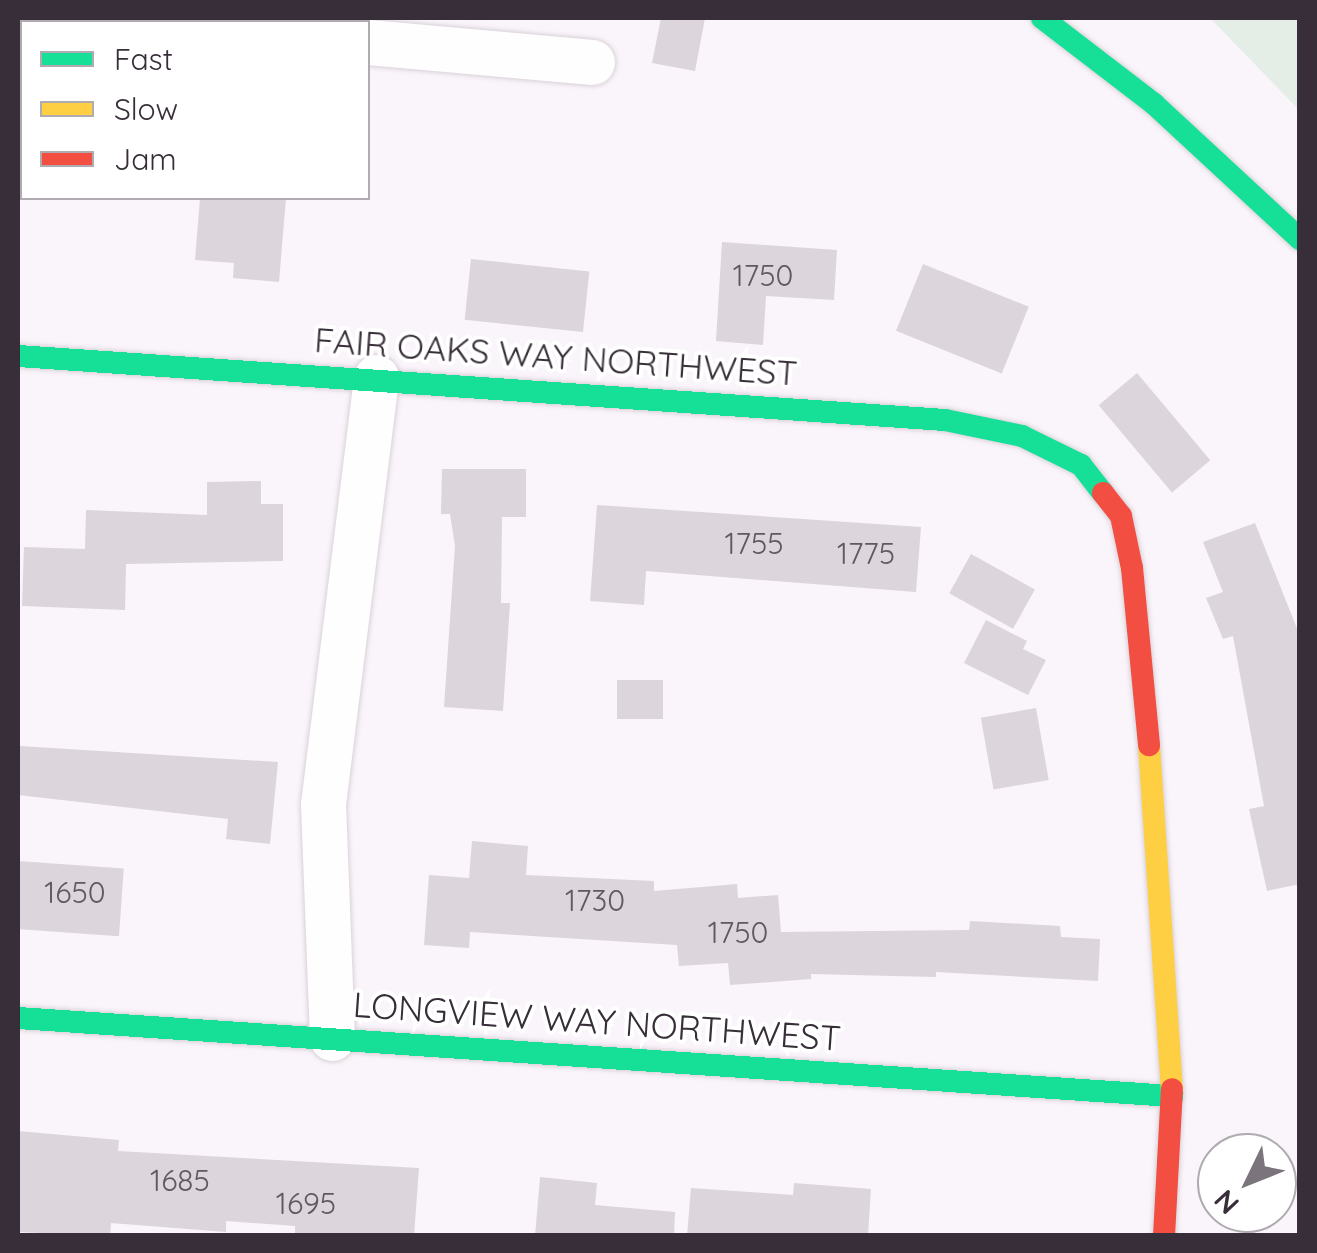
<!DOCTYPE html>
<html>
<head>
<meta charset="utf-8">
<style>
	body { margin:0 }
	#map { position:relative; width:1317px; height:1253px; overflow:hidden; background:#faf5fa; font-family:Quicksand,sans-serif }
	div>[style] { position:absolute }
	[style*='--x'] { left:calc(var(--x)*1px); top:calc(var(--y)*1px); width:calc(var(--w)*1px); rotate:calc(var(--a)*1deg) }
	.green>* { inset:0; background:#e4eee7 }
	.building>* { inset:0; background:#dcd5dc; transform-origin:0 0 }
	.roads { filter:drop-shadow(0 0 2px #d9d2d9) drop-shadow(0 0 2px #d9d2d9) }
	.street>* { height:45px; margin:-22.5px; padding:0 22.5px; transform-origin:22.5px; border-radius:22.5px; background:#fefefe }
	.fast>* { height:22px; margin:-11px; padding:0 11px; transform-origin:11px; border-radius:11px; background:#16e098 }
	.slow>* { height:22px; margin:-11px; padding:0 11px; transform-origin:11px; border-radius:11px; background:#ffcf43 }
	.jam>* { height:22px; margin:-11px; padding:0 11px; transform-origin:11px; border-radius:11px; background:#f24e42 }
	span { translate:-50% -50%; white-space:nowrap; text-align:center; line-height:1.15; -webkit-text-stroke:8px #fff; paint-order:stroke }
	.number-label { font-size:30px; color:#615862 }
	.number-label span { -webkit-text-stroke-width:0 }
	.street-label { font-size:35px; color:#382e39 }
	.frame { position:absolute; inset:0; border:20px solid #382e39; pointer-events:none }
	.legend { position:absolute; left:20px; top:20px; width:350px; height:180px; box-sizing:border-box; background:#fff; border:2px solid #afabb0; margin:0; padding:12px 18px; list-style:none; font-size:30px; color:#382e39 }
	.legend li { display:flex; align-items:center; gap:20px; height:50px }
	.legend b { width:50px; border:2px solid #afabb0 }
	.north { position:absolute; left:1197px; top:1133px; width:100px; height:100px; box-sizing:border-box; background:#fff; border:2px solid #afabb0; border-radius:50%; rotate:227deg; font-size:28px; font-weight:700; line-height:40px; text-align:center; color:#382e39 }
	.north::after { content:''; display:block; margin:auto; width:35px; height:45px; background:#7c747d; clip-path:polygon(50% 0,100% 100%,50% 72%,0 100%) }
</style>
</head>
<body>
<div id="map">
	<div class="green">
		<i style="clip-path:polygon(1210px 18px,1299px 18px,1299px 110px)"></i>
	</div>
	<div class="building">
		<i style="clip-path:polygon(661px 18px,705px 18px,695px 71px,652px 63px)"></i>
		<i style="clip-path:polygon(200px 198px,286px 198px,279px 282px,233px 278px,234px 263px,195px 260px)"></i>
		<i style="clip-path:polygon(722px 242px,837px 250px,834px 300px,766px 296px,763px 345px,716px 341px)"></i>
		<i style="left:471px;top:259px;width:119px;height:61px;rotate:6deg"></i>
		<i style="left:923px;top:264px;width:114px;height:72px;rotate:22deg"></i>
		<i style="left:1137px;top:373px;width:114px;height:50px;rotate:50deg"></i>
		<i style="clip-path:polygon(442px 469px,526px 469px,526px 517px,502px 517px,501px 603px,510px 603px,503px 711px,444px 707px,455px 546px,450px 514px,441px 514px)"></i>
		<i style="clip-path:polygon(261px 481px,261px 504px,283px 504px,283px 561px,126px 564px,125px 610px,22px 606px,24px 547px,85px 549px,86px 510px,207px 515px,207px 482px)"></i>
		<i style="clip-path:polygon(597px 505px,921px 527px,916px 592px,646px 571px,644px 605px,590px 601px)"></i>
		<i style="clip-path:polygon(1255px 523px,1300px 636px,1300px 884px,1267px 891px,1249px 809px,1264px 806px,1233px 636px,1223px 639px,1206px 598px,1223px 592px,1203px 542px)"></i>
		<i style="left:971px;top:554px;width:73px;height:45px;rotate:29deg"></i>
		<i style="clip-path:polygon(986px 620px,1027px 641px,1023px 649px,1046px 660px,1028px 695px,964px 663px)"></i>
		<i style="left:617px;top:680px;width:46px;height:39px"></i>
		<i style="left:1036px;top:708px;width:73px;height:56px;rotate:80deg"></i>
		<i style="clip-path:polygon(20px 746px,278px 762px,270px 844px,226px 839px,228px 819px,18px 795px)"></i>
		<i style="clip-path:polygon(472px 841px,528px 846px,526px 875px,654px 881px,654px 891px,737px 884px,738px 898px,778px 895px,781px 932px,969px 930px,970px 921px,1060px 926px,1061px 937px,1100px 939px,1098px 981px,936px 972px,936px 977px,811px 974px,811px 979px,730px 985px,728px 963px,679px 966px,677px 945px,470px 932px,469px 948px,424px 945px,429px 875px,469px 878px)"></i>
		<i style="left:18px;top:861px;width:106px;height:68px;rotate:4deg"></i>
		<i style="clip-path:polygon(18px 1131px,119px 1140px,118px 1151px,419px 1168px,414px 1236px,295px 1236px,295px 1226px,226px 1221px,226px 1232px,111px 1223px,110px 1236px,18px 1232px)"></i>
		<i style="clip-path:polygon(540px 1177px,597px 1183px,595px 1205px,675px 1212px,674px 1236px,535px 1236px)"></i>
		<i style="clip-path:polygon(794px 1183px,871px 1189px,868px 1236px,687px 1236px,691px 1188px,793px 1195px)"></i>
	</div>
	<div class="roads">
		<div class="street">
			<i style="--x:18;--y:18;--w:70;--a:3.3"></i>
			<i style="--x:368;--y:42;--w:225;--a:5.1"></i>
			<i style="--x:332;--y:1038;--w:234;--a:-92.2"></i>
			<i style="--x:323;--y:804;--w:430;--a:-82.9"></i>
		</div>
		<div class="fast">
			<i style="--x:1042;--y:18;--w:141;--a:37.5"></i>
			<i style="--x:1154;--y:104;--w:199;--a:42.8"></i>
			<i style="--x:18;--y:356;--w:929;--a:3.95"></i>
			<i style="--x:945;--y:420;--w:79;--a:11.7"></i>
			<i style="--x:1022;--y:436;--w:66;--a:26.2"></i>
			<i style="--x:1081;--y:465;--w:36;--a:52"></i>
			<i style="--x:18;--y:1018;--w:1157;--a:3.87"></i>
		</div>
		<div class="slow">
			<i style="--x:1149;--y:745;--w:345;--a:86.2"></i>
		</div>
		<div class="jam">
			<i style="--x:1103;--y:493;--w:29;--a:52"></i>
			<i style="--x:1121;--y:516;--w:53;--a:78.1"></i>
			<i style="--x:1132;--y:568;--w:178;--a:84.5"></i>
			<i style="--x:1164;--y:1236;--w:147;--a:-86.9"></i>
		</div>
	</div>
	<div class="number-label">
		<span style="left:763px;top:275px">1750</span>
		<span style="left:754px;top:543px">1755</span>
		<span style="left:866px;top:553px">1775</span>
		<span style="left:75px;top:892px">1650</span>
		<span style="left:595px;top:900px">1730</span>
		<span style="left:738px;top:932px">1750</span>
		<span style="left:180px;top:1180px">1685</span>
		<span style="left:306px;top:1203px">1695</span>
	</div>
	<div class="street-label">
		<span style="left:556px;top:356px;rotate:4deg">FAIR OAKS WAY NORTHWEST</span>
		<span style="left:597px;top:1021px;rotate:4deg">LONGVIEW WAY NORTHWEST</span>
	</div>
	<div class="frame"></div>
	<ul class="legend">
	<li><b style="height:12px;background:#16e098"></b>Fast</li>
	<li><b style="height:12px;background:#ffcf43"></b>Slow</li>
	<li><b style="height:12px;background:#f24e42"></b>Jam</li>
	</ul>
	<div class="north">N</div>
</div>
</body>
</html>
